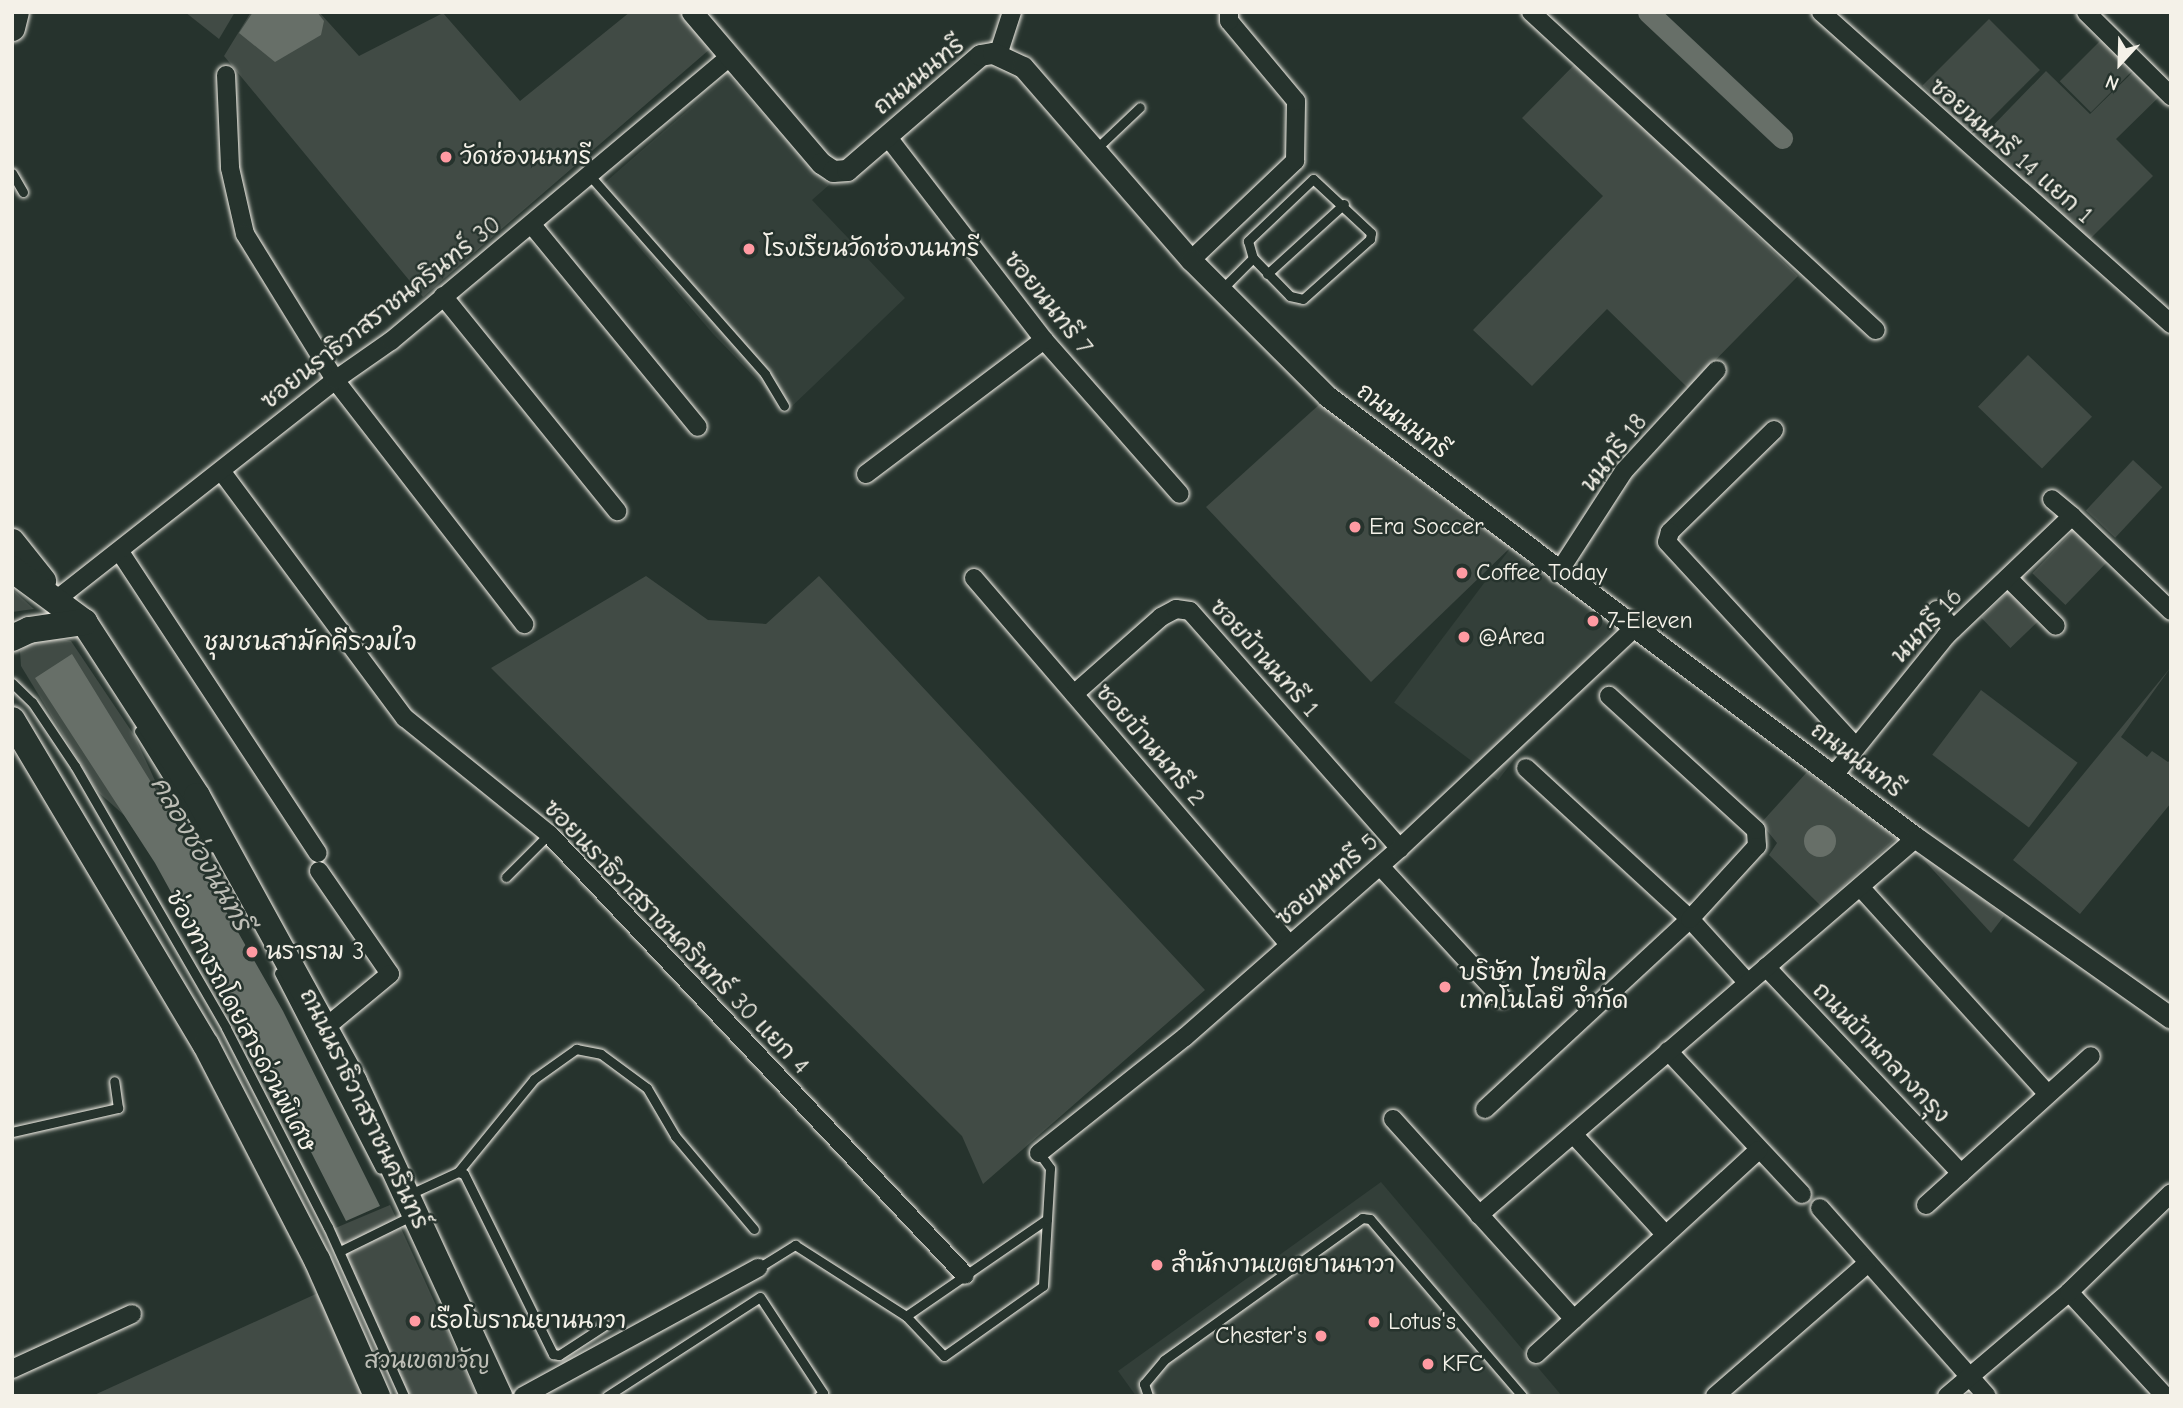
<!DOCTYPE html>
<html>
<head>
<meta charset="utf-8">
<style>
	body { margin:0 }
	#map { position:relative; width:2183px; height:1408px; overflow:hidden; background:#26332d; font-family:"Comic Neue","Playpen Sans Thai",sans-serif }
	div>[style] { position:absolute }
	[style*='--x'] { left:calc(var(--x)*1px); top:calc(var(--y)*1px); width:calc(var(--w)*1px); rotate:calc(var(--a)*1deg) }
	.built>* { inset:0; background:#333f39; transform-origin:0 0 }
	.green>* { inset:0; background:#414b45; transform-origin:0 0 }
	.water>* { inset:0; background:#676f68 }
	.round { border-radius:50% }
	.canal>* { height:21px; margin:-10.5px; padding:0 10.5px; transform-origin:10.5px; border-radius:10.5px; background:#676f68 }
	.roads { filter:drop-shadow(0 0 2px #f4f1e8) drop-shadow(0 0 2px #f4f1e8) }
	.service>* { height:9px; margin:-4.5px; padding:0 4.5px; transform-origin:4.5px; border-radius:4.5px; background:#26332d }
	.minor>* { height:18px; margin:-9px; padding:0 9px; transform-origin:9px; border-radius:9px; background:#26332d }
	.tertiary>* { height:21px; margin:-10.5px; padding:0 10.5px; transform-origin:10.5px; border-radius:10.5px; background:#26332d }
	.primary>* { height:26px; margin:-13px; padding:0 13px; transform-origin:13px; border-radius:13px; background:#26332d }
	.dots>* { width:19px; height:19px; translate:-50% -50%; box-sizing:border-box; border:4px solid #26332d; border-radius:50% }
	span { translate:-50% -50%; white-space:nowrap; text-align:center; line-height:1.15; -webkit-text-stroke:5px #26332d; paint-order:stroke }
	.street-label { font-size:24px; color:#f4f1e8 }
	.poi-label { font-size:24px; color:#f4f1e8 }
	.left { translate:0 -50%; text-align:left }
	.right { translate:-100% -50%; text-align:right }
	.park-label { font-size:24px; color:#bebfb7 }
	.neighbourhood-label { font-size:26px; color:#f4f1e8 }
	.water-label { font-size:26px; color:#bcbdb5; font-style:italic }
	.frame { position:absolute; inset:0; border:14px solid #f4f1e8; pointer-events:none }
	.north { position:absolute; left:2085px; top:28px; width:70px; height:70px; -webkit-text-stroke:5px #26332d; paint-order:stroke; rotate:202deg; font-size:19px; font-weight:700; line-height:28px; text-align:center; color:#f4f1e8 }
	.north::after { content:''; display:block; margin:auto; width:24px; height:32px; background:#f4f1e8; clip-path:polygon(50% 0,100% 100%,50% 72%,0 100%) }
</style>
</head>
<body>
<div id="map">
	<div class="built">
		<i style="clip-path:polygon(728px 75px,829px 185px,812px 200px,905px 298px,787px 411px,713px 334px,593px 193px)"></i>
		<i style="left:1512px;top:546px;width:130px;height:196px;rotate:37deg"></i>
		<i style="clip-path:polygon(1381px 1182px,1562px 1396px,1136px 1396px,1118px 1371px)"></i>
	</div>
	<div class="green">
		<i style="clip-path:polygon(185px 12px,235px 12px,219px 39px)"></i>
		<i style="clip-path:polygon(251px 12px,319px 12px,359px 56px,443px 13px,520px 101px,630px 12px,679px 12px,710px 49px,423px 297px,224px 56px)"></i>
		<i style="left:1989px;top:19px;width:72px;height:94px;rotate:45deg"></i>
		<i style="left:2105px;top:36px;width:44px;height:64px;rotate:45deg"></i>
		<i style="clip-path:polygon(1577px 62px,1798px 276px,1688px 388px,1607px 309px,1532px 386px,1473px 330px,1603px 196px,1522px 118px)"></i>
		<i style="clip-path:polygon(2138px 67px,2163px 93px,2116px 139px,2153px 176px,2086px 243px,1980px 139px,2046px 71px,2090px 114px)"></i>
		<i style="left:2028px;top:355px;width:89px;height:72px;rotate:44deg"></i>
		<i style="clip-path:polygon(1321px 403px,1512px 546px,1371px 682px,1206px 507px)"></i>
		<i style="left:2133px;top:460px;width:40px;height:69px;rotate:43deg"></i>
		<i style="left:2074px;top:530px;width:46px;height:60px;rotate:44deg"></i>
		<i style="clip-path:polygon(646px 576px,708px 620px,766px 624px,819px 576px,1205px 990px,983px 1184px,962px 1136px,491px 668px)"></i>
		<i style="clip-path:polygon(12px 589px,34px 609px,12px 612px)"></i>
		<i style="left:2010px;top:590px;width:42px;height:40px;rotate:46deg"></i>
		<i style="clip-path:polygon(40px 635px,71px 641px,134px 735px,170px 813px,125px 816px,97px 791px,21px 666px,20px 651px)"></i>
		<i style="clip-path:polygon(2171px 667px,2121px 737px,2147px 757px,2152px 751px,2168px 762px,2171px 759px,2171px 803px,2080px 914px,2013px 860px)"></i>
		<i style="left:1981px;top:690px;width:121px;height:81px;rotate:37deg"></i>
		<i style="clip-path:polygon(1807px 772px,1897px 838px,1821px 906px,1769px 855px,1777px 843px,1761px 823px)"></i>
		<i style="clip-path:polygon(1922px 858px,1934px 860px,2004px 916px,1991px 933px)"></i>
		<i style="clip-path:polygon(390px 1205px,405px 1237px,477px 1396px,409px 1396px,333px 1229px)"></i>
		<i style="clip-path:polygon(318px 1293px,363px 1396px,92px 1396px)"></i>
	</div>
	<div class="water">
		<i style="clip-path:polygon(253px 12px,317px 12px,324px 21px,321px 35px,275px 62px,239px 33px)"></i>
		<i style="clip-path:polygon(72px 654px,170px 813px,283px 1011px,380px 1206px,346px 1221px,274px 1079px,155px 863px,35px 678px)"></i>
		<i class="round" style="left:1804px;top:825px;width:32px;height:32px"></i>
	</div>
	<div class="canal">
		<i style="--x:1648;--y:12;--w:184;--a:43.2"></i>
	</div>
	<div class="roads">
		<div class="service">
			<i style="--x:1097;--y:148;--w:59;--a:-43.6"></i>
			<i style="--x:12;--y:173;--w:22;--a:60"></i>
			<i style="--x:591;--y:177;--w:263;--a:48.5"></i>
			<i style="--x:765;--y:374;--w:37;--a:59"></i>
			<i style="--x:1267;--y:274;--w:104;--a:-42.3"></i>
			<i style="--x:1221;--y:290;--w:45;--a:-45"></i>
			<i style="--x:1253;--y:258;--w:53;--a:45.8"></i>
			<i style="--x:1290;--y:296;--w:13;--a:13"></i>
			<i style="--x:1303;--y:299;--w:90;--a:-41.8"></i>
			<i style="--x:1370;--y:239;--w:6;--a:-81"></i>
			<i style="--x:1371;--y:233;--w:79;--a:-137"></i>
			<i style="--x:1313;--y:179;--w:90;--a:136.4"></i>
			<i style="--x:1248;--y:241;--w:18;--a:74"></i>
			<i style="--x:12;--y:683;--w:28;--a:44"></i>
			<i style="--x:32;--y:702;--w:77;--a:56.1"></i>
			<i style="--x:75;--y:766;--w:302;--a:60"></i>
			<i style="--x:226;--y:1028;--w:224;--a:62.9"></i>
			<i style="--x:328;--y:1227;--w:185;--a:65.8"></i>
			<i style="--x:139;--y:731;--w:137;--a:58.2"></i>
			<i style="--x:506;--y:877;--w:61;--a:-45"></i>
			<i style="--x:279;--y:973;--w:220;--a:62.7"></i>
			<i style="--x:12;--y:1132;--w:109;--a:-12.8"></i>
			<i style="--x:118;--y:1108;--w:27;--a:-98"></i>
			<i style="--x:458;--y:1172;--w:120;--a:-50.7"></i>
			<i style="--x:534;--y:1079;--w:52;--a:-35.5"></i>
			<i style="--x:576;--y:1049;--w:25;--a:11"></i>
			<i style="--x:601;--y:1054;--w:57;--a:36.5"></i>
			<i style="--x:647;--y:1088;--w:56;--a:59.7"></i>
			<i style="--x:675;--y:1136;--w:122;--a:49.7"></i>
			<i style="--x:410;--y:1194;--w:53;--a:-24.6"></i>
			<i style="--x:458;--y:1172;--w:6;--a:18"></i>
			<i style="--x:464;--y:1174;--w:201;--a:63.7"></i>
			<i style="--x:553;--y:1354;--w:6;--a:9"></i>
			<i style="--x:559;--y:1355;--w:55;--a:-33.1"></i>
			<i style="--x:340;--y:1251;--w:72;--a:-26.2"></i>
			<i style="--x:758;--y:1268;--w:44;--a:-31.9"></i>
			<i style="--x:795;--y:1245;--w:132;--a:32.6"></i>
			<i style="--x:906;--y:1316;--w:55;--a:46.5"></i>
			<i style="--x:944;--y:1356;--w:121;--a:-35.3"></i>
			<i style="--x:1043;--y:1286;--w:67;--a:-86.6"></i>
			<i style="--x:906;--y:1316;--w:171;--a:-34.5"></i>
			<i style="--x:1047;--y:1219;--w:51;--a:-86.6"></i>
			<i style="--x:1050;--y:1168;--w:19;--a:-126"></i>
			<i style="--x:449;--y:1318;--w:85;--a:66.4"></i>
			<i style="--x:607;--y:1396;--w:182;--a:-32.9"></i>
			<i style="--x:760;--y:1297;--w:115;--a:56.7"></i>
			<i style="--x:823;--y:1393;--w:5;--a:143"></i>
			<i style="--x:1148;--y:1396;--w:13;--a:-108"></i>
			<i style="--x:1144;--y:1384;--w:31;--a:-50"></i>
			<i style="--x:1164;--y:1360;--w:244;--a:-35.6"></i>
			<i style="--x:1362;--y:1218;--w:8;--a:7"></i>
			<i style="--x:1370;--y:1219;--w:233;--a:49.3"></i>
		</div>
		<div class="minor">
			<i style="--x:1531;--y:12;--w:469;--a:42.7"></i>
			<i style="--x:1821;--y:12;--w:469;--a:41.7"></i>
			<i style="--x:2086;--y:12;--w:120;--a:44.7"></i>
			<i style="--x:998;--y:55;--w:45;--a:-72"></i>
			<i style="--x:226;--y:75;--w:93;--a:87.5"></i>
			<i style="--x:230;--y:168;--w:68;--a:77.2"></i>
			<i style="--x:245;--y:234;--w:172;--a:58.3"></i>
			<i style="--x:335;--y:380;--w:309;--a:52.2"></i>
			<i style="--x:887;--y:136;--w:257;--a:52.4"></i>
			<i style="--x:1044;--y:340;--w:205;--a:48.6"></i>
			<i style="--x:532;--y:225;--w:261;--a:50.6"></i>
			<i style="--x:1191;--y:260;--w:144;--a:-43.6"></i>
			<i style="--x:1295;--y:161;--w:60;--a:-89"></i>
			<i style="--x:1296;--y:101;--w:104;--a:-129.9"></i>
			<i style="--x:1229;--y:21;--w:9;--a:-90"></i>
			<i style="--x:443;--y:296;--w:277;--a:51"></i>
			<i style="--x:1774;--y:430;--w:146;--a:135.6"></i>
			<i style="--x:1670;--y:532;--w:10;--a:107"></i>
			<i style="--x:1667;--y:542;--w:277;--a:47.3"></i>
			<i style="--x:222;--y:472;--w:307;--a:53.4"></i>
			<i style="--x:405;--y:718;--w:185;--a:38.9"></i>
			<i style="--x:549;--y:834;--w:606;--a:46.67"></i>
			<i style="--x:866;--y:474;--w:223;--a:-37"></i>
			<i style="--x:2072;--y:516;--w:137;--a:43.8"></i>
			<i style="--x:120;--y:552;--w:360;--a:56.7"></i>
			<i style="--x:1558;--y:573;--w:121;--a:-57.1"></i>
			<i style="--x:1624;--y:471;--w:137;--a:-47.4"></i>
			<i style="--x:974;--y:578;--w:483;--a:49.3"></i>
			<i style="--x:2009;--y:579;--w:66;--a:45"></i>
			<i style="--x:57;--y:599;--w:354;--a:-38.2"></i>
			<i style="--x:335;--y:380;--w:68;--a:-34.9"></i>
			<i style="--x:391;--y:341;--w:441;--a:-40"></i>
			<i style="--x:1937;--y:610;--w:25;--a:50"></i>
			<i style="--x:1074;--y:694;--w:116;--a:-41.5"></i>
			<i style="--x:1161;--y:617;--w:17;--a:-28"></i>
			<i style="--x:1176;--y:609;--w:14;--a:8"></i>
			<i style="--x:1190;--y:611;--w:317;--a:48.5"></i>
			<i style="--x:1526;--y:768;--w:223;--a:42.6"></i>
			<i style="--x:1690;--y:919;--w:86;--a:47.8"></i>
			<i style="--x:1834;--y:775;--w:179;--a:-51.1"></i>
			<i style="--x:1946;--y:636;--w:174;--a:-43.6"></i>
			<i style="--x:2072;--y:516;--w:26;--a:-140"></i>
			<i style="--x:1380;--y:866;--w:180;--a:47.3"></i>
			<i style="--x:319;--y:871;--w:125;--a:55.4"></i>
			<i style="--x:390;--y:974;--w:85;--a:140.3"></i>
			<i style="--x:1861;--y:888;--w:278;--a:47.8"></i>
			<i style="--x:1766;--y:967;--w:284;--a:46.6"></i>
			<i style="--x:1668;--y:1051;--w:196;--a:46.9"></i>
			<i style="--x:1485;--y:1109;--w:280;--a:-42.8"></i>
			<i style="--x:1690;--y:919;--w:99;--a:-47.5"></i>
			<i style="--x:1757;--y:846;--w:16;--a:-94"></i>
			<i style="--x:1756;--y:830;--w:199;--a:-137.6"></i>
			<i style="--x:1393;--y:1119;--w:270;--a:47.9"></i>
			<i style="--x:1573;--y:1134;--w:137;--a:47.4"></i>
			<i style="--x:1039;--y:1153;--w:186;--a:-38.5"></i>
			<i style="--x:1185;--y:1037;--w:286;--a:-41.3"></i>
			<i style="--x:1400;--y:848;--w:321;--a:-43.2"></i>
			<i style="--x:1926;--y:1205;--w:222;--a:-42.1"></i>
			<i style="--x:1820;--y:1208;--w:251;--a:48.4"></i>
			<i style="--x:1479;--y:1215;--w:577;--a:-40.78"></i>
			<i style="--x:2069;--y:1292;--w:142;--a:47.3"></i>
			<i style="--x:1536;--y:1354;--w:302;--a:-42.5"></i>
			<i style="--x:12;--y:1369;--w:132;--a:-24.6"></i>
			<i style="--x:523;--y:1396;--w:268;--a:-28.6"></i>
			<i style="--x:1715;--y:1396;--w:201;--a:-41"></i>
			<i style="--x:1947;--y:1396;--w:160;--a:-40.4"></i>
			<i style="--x:2069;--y:1292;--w:142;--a:-44.1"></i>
		</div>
		<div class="tertiary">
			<i style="--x:692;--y:12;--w:199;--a:49.5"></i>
			<i style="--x:821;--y:163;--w:14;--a:34"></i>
			<i style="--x:833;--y:171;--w:14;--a:-4"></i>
			<i style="--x:847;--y:170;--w:176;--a:-40.8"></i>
			<i style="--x:980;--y:55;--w:13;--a:-9"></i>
			<i style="--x:993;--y:53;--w:33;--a:25"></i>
			<i style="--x:1023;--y:67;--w:256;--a:49"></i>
			<i style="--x:1191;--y:260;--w:192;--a:45"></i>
			<i style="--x:1327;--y:396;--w:736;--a:36.89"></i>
			<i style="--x:1916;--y:838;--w:312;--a:35.2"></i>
		</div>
		<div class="primary">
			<i style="--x:12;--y:28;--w:16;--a:-76"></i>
			<i style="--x:12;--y:542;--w:50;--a:51.5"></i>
			<i style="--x:12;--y:569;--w:89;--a:36.4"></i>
			<i style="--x:84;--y:622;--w:207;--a:57"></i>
			<i style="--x:197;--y:796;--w:326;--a:61.2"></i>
			<i style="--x:354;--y:1082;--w:346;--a:65.2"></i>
			<i style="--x:12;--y:638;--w:19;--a:-25"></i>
			<i style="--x:29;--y:630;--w:56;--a:-8.3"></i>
			<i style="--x:12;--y:720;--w:378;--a:59.2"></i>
			<i style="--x:206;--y:1045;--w:242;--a:62.7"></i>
			<i style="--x:317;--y:1260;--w:149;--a:66.2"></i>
		</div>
	</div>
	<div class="dots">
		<i style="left:446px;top:157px;background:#ff9aa2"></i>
		<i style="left:749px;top:249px;background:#ff9aa2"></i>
		<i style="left:1355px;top:527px;background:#ff9aa2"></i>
		<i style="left:1462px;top:573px;background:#ff9aa2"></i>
		<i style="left:1593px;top:621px;background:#ff9aa2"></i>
		<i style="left:1464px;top:637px;background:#ff9aa2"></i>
		<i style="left:252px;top:952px;background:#ff9aa2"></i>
		<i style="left:1445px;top:987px;background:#ff9aa2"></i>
		<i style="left:1157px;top:1265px;background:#ff9aa2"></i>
		<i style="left:415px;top:1321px;background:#ff9aa2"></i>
		<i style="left:1374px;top:1322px;background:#ff9aa2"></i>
		<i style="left:1321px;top:1336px;background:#ff9aa2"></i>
		<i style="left:1428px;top:1364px;background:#ff9aa2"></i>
	</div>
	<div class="street-label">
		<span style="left:919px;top:76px;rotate:-39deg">ถนนนนทรี</span>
		<span style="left:2011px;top:151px;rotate:41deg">ซอยนนทรี 14 แยก 1</span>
		<span style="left:1048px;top:303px;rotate:51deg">ซอยนนทรี 7</span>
		<span style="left:381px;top:313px;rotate:-38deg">ซอยนราธิวาสราชนครินทร์ 30</span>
		<span style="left:1403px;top:421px;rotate:37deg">ถนนนนทรี</span>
		<span style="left:1614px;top:453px;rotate:-52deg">นนทรี 18</span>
		<span style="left:1927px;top:626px;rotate:-47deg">นนทรี 16</span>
		<span style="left:1264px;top:658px;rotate:48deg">ซอยบ้านนทรี 1</span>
		<span style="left:1150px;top:745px;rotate:49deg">ซอยบ้านนทรี 2</span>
		<span style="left:1857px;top:760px;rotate:37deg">ถนนนนทรี</span>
		<span style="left:1327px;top:880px;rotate:-41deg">ซอยนนทรี 5</span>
		<span style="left:676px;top:937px;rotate:46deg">ซอยนราธิวาสราชนครินทร์ 30 แยก 4</span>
		<span style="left:241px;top:1021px;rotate:62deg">ช่องทางรถโดยสารด่วนพิเศษ</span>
		<span style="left:1881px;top:1053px;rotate:46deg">ถนนบ้านกลางกรุง</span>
		<span style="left:364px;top:1109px;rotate:64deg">ถนนนราธิวาสราชนครินทร์</span>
	</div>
	<div class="poi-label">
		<span class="left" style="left:460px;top:157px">วัดช่องนนทรี</span>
		<span class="left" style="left:763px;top:249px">โรงเรียนวัดช่องนนทรี</span>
		<span class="left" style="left:1369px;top:527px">Era Soccer</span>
		<span class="left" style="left:1476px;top:573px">Coffee Today</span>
		<span class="left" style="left:1607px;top:621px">7-Eleven</span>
		<span class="left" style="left:1478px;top:637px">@Area</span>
		<span class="left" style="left:266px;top:952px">นราราม 3</span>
		<span class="left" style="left:1459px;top:987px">บริษัท ไทยฟิล<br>เทคโนโลยี จำกัด</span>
		<span class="left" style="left:1171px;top:1265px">สำนักงานเขตยานนาวา</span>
		<span class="left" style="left:429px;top:1321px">เรือโบราณยานนาวา</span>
		<span class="left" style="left:1388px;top:1322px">Lotus's</span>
		<span class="right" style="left:1307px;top:1336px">Chester's</span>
		<span class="left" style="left:1442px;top:1364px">KFC</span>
	</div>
	<div class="park-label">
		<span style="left:427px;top:1361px">สวนเขตขวัญ</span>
	</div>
	<div class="neighbourhood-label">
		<span style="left:310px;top:643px">ชุมชนสามัคคีรวมใจ</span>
	</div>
	<div class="water-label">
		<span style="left:200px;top:854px;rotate:60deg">คลองช่องนนทรี</span>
	</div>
	<div class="frame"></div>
	<div class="north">N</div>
</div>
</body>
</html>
